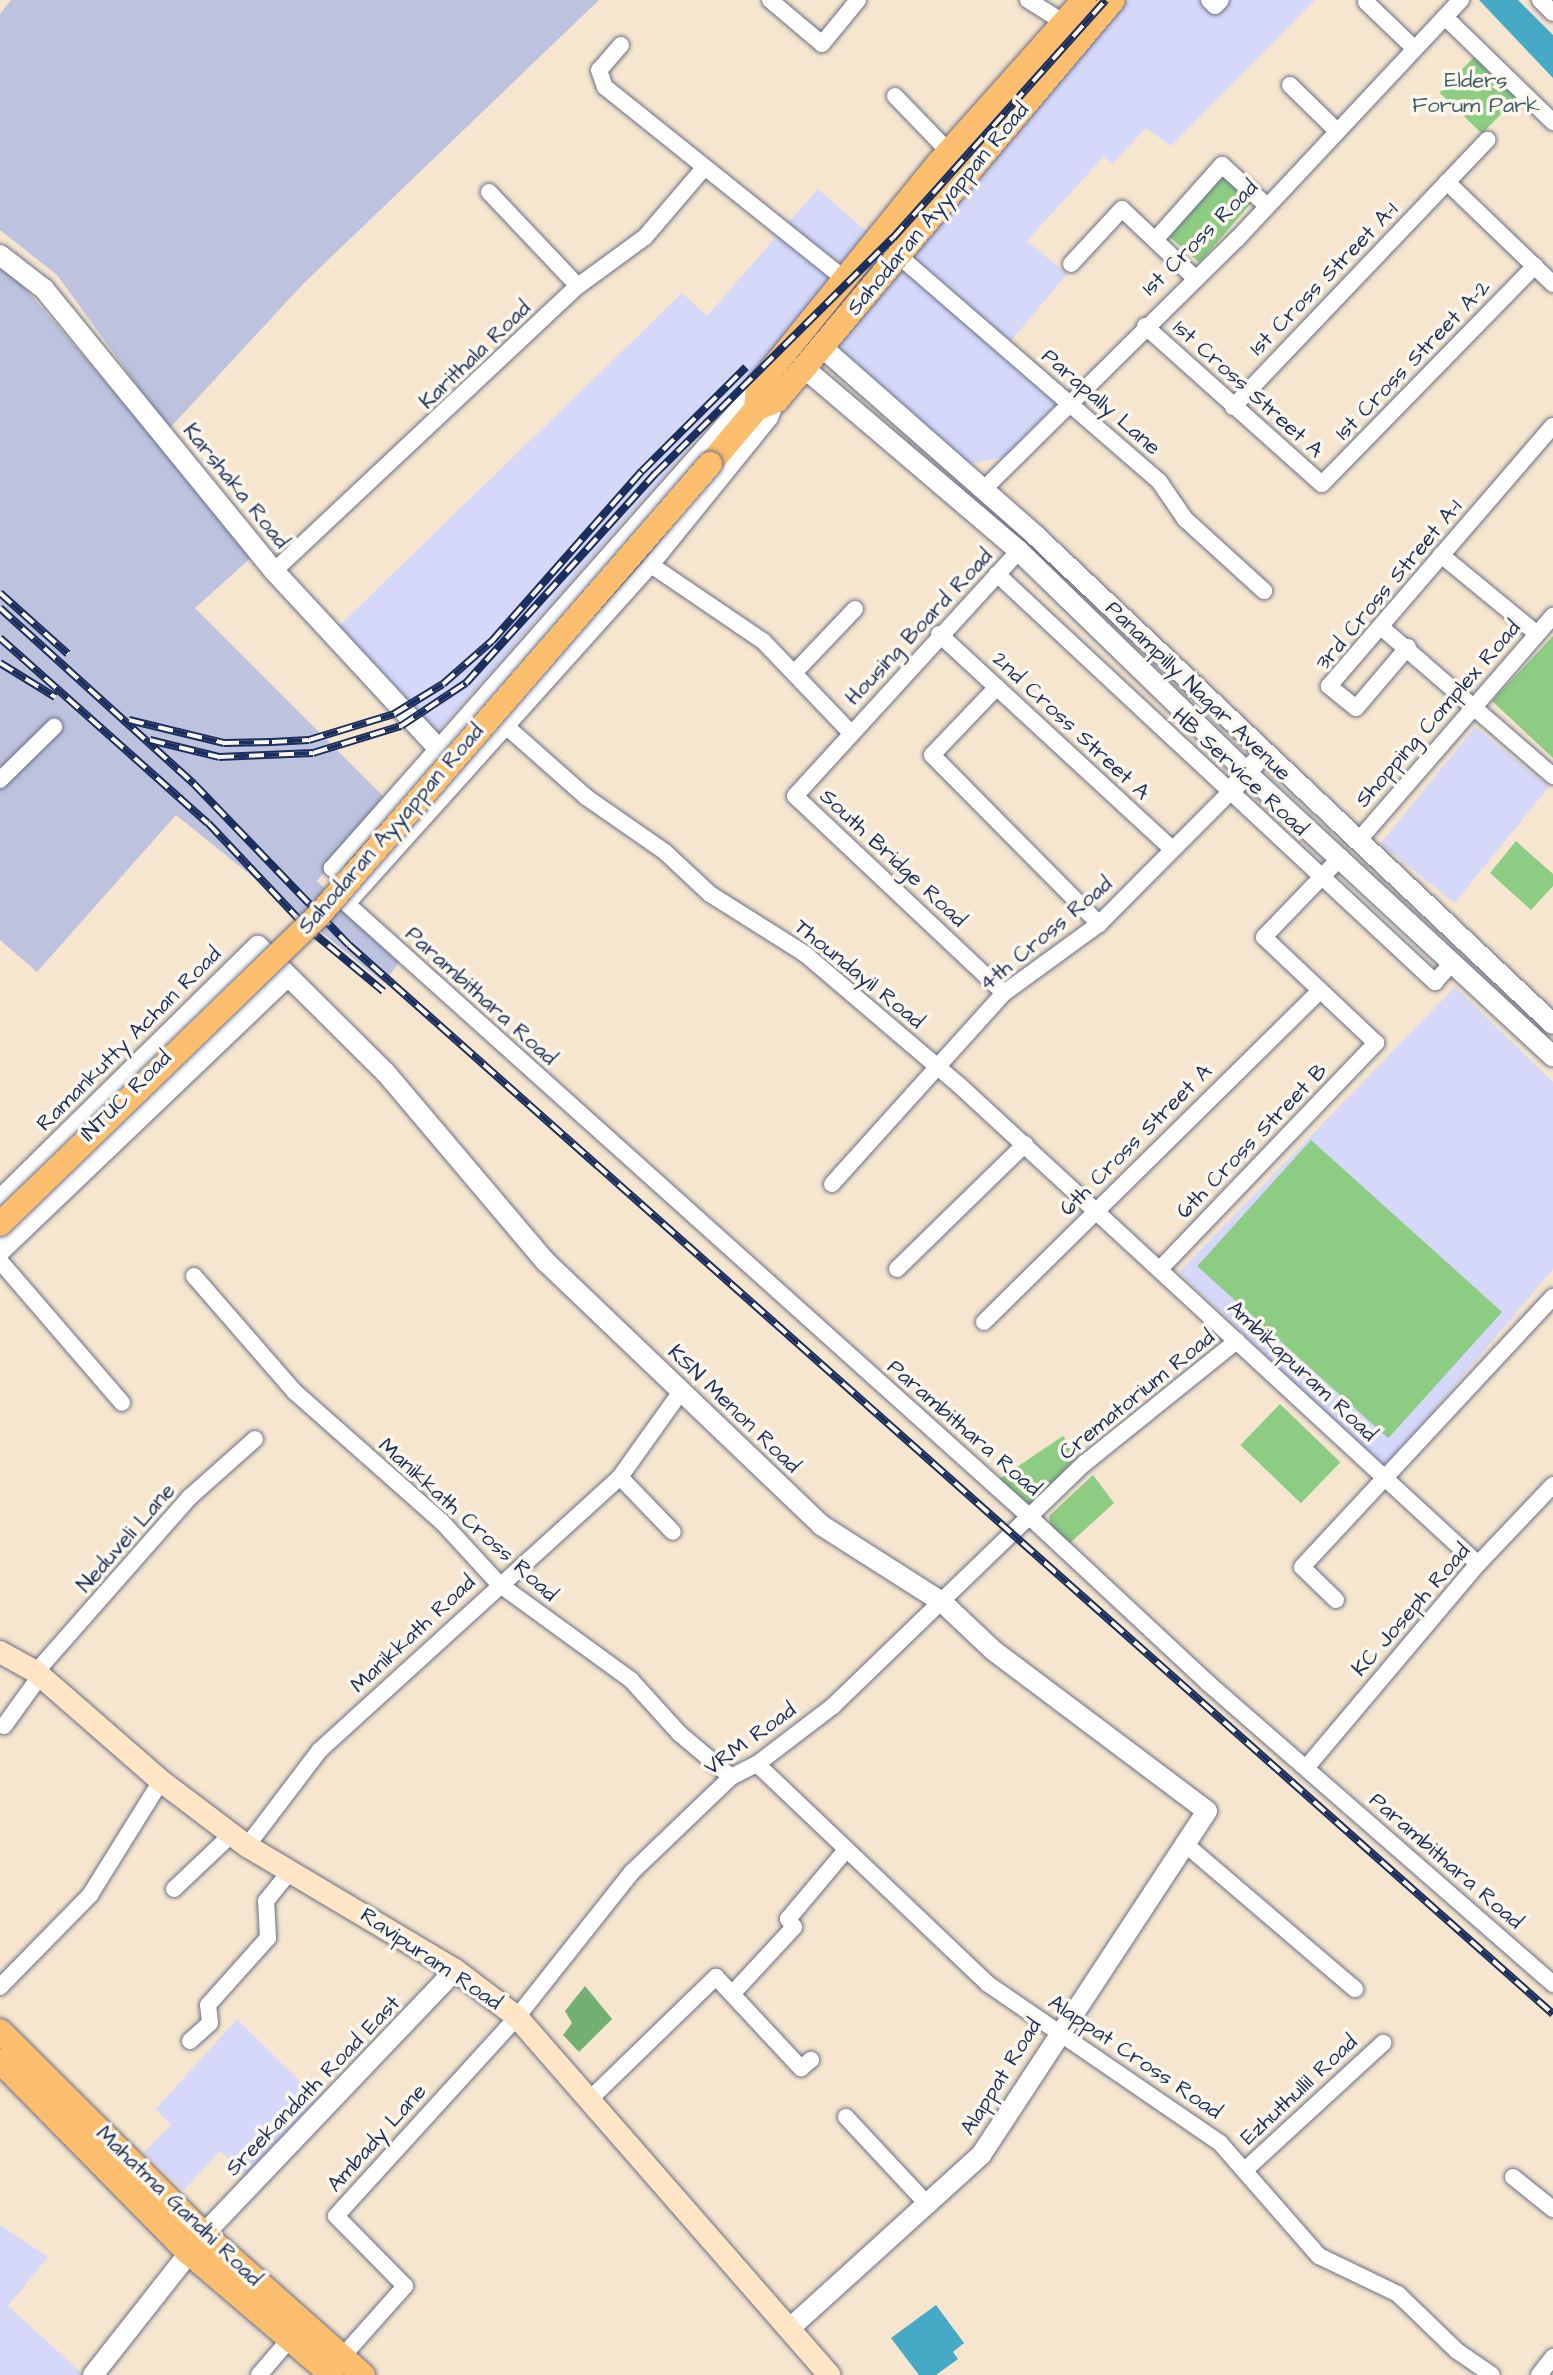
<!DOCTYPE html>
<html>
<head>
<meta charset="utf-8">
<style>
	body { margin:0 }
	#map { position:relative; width:1553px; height:2375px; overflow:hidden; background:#f6e6cf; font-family:"Architects Daughter",sans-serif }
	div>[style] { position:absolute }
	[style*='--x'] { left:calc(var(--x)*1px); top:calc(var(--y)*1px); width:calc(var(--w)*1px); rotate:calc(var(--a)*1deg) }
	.built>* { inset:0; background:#d5d8f9; transform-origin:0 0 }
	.industrial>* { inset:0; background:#bdc3de }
	.green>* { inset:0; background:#8dcc83; transform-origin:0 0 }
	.forest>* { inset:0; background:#72b071 }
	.water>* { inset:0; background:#46aac6 }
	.roads { filter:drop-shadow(0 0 2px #686f86) drop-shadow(0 0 2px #686f86) }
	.minor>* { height:16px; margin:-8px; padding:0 8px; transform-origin:8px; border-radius:8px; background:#fff }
	.tertiary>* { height:20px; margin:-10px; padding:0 10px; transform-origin:10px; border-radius:10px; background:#fff }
	.secondary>* { height:22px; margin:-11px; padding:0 11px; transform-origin:11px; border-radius:11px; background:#fde5c5 }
	.primary>* { height:24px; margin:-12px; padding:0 12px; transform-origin:12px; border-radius:12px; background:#fbbd6e }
	.rail>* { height:8px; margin-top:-4px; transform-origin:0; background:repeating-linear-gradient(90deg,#fbf7ec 0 15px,#1b2f5e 0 30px); box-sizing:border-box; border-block:2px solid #1b2f5e }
	.bridges { filter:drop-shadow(0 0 2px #686f86) drop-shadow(0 0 2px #686f86) }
	.primary-bridge>* { height:24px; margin:-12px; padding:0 12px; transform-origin:12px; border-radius:12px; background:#fbbd6e }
	span { translate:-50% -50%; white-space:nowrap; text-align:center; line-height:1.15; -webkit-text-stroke:7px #fbf7ec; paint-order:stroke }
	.park-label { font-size:22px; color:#3d5e69 }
	.street-label { font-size:22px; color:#1b2f5e }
</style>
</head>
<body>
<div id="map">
	<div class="built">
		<i style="clip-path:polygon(1129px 0,1315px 0,1171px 146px,1146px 128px,1113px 163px,1103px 157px,1027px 241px,1067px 274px,1001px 353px,1058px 402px,1010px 456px,969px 464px,831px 350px)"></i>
		<i style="clip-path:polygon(818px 189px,867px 232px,760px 367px,435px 735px,339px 626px,682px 293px,707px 316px)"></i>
		<i style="left:1475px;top:727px;width:95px;height:150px;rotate:39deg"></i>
		<i style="clip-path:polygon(1455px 987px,1553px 1082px,1553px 1269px,1384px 1469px,1179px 1272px)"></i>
		<i style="clip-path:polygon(237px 2019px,319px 2100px,247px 2176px,220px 2151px,184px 2190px,144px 2153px,171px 2125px,156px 2109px)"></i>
		<i style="clip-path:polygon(0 2225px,48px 2257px,8px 2306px,84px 2375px,0 2375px)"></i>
	</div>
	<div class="industrial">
		<i style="clip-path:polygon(11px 0,599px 0,303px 284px,169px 429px,57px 275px,0 230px,0 14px)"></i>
		<i style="clip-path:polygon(0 266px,18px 280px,254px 555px,195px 608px,385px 798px,317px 881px,399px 962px,384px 983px,176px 815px,37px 972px,0 940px)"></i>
	</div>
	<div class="green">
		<i style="left:1475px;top:56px;width:59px;height:51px;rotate:44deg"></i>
		<i style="left:1222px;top:171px;width:43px;height:84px;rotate:41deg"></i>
		<i style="clip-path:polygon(1553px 636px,1553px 758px,1492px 701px)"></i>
		<i style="clip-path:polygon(1516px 841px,1553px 874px,1553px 886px,1531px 910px,1490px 873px)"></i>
		<i style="left:1311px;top:1140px;width:257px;height:170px;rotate:42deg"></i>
		<i style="left:1280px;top:1404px;width:84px;height:57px;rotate:44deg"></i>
		<i style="clip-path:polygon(1063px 1436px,1078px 1456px,1029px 1508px,998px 1480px)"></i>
		<i style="clip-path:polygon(1093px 1475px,1114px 1503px,1069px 1544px,1051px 1528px,1049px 1516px)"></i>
	</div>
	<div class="forest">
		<i style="clip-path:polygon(585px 1986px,612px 2019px,579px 2052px,563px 2035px,572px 2023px,565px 2011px)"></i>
	</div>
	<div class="water">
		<i style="clip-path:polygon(1479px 0,1518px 0,1553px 35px,1553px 78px)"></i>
		<i style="clip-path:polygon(936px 2305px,964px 2343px,953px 2352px,958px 2359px,936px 2375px,919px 2375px,891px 2338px)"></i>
	</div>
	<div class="roads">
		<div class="minor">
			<i style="--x:770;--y:0;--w:68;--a:40.2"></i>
			<i style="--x:822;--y:44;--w:57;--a:-50.7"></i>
			<i style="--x:1028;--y:0;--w:41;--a:32.2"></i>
			<i style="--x:1209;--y:0;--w:8;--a:45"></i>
			<i style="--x:1215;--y:6;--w:8;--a:-45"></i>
			<i style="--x:1540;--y:0;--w:18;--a:45"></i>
			<i style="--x:1366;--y:2;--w:66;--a:43.8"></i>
			<i style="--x:1445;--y:17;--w:151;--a:44.2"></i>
			<i style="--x:621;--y:45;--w:33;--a:131"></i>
			<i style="--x:599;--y:70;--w:18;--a:71"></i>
			<i style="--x:605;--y:87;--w:309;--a:38.7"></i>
			<i style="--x:1290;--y:85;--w:64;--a:44.4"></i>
			<i style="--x:895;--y:96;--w:78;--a:46"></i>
			<i style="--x:1447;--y:182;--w:147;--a:43.9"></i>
			<i style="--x:489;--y:192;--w:129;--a:46.6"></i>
			<i style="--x:1155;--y:240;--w:101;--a:-48.2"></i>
			<i style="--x:1222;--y:165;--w:59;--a:42.3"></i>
			<i style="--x:899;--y:256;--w:344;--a:40.9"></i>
			<i style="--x:1159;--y:481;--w:46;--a:55.6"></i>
			<i style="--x:1185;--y:519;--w:107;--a:42.3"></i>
			<i style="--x:1071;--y:264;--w:75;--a:-47.2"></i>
			<i style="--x:1122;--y:209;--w:102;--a:43.4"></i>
			<i style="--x:1145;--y:326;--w:237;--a:41.8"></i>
			<i style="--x:1322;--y:484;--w:305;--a:-45.7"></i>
			<i style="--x:777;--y:400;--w:19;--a:111"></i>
			<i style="--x:770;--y:418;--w:189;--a:129"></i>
			<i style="--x:651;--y:565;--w:455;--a:131.9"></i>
			<i style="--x:347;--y:904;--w:918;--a:41.91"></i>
			<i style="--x:1030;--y:1517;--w:243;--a:43"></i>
			<i style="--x:1208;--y:1683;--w:458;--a:41.1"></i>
			<i style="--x:1233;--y:407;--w:369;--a:-46.4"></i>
			<i style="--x:984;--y:489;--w:356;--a:-44.7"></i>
			<i style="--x:1237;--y:239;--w:328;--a:-46.9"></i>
			<i style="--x:1441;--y:555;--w:123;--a:39.4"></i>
			<i style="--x:651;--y:565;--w:135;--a:34.2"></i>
			<i style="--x:763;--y:641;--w:127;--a:46.3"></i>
			<i style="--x:274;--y:571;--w:417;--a:-43.2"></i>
			<i style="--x:578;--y:286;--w:83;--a:-36.2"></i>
			<i style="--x:645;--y:237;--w:89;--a:-49.5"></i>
			<i style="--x:997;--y:574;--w:599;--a:42.97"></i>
			<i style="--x:1435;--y:982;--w:27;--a:-48"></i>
			<i style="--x:1381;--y:627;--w:228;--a:40.9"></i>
			<i style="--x:939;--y:634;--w:317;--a:42.7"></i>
			<i style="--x:1408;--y:647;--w:80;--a:130.4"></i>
			<i style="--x:1356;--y:708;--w:35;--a:-141"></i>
			<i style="--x:1329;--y:686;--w:343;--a:-49.3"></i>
			<i style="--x:795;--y:672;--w:87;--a:-46.4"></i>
			<i style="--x:997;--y:687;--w:94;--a:133.7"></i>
			<i style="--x:932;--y:755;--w:238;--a:45.3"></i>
			<i style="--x:507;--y:727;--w:106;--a:41.5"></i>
			<i style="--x:586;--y:797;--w:96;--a:34.8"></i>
			<i style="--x:665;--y:852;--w:62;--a:43"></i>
			<i style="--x:710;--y:894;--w:112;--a:32.3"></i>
			<i style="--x:805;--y:954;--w:202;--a:40.4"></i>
			<i style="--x:959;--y:1085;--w:706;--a:42.7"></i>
			<i style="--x:0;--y:780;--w:76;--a:-44.5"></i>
			<i style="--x:1358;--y:841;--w:298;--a:-49.1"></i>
			<i style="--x:356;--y:887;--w:31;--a:-142"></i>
			<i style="--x:332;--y:868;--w:643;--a:-48.53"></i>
			<i style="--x:1004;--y:993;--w:287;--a:-136.7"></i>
			<i style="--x:795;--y:796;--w:332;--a:-47.6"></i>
			<i style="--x:832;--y:1184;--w:257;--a:-48"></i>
			<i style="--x:1004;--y:993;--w:117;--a:-36"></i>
			<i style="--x:1099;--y:924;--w:185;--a:-45.2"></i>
			<i style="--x:0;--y:1261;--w:187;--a:49.3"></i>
			<i style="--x:897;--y:1269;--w:179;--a:-44.3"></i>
			<i style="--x:1160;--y:1269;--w:313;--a:-46.3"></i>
			<i style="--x:1376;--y:1043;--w:154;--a:-136.6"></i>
			<i style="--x:1264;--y:937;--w:111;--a:-46.1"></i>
			<i style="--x:194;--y:1276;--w:154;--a:49"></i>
			<i style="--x:295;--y:1392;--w:196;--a:41.5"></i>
			<i style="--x:442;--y:1522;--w:84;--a:47.4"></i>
			<i style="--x:499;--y:1584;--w:163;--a:36"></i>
			<i style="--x:631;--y:1680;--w:73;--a:47.8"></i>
			<i style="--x:680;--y:1734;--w:67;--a:40.1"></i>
			<i style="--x:984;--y:1322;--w:472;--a:-44.6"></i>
			<i style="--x:620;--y:1477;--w:76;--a:46.1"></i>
			<i style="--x:1336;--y:1600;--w:47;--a:-135.9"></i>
			<i style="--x:1302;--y:1567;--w:369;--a:-47.1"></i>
			<i style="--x:36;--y:1672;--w:233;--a:-48.7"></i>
			<i style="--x:190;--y:1497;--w:87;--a:-41.7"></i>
			<i style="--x:4;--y:1726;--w:62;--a:-54.2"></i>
			<i style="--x:757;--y:1764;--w:319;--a:43.6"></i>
			<i style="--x:988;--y:1984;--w:281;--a:34.4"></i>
			<i style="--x:1220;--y:2143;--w:150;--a:48.8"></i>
			<i style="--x:1319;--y:2256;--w:88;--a:25.7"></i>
			<i style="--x:1398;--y:2294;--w:82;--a:44"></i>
			<i style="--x:1457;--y:2351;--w:42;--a:34.4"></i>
			<i style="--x:1306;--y:1768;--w:267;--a:-49.9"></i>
			<i style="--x:1478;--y:1564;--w:109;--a:-46.5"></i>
			<i style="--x:1184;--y:1843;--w:225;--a:40.5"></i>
			<i style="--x:247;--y:1846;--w:121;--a:-52.8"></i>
			<i style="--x:320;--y:1750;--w:406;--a:-42.3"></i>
			<i style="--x:620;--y:1477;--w:107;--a:-54.5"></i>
			<i style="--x:174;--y:1889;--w:80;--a:-43.5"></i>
			<i style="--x:0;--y:1987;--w:129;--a:-45.6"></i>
			<i style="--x:90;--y:1895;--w:134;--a:-58.1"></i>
			<i style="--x:732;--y:1994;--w:91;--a:-47.2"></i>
			<i style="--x:794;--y:1927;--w:10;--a:-127"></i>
			<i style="--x:788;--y:1919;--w:89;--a:-50"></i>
			<i style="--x:190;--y:2041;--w:27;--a:-42"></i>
			<i style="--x:210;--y:2023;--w:18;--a:-96"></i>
			<i style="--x:208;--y:2005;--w:90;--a:-48.2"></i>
			<i style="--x:268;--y:1938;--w:37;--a:-93"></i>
			<i style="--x:266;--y:1901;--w:38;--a:-51"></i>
			<i style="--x:589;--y:2100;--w:177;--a:-44.1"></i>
			<i style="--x:716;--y:1977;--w:125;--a:47"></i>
			<i style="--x:801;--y:2068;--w:13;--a:-39"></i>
			<i style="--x:846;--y:2117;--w:120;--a:47"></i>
			<i style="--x:1245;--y:2170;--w:188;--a:-42.6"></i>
			<i style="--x:1513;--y:2177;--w:51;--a:38.7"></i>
			<i style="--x:342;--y:2357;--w:95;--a:-48.4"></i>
			<i style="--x:405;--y:2286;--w:98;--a:-134.6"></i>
			<i style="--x:336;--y:2216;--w:269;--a:-47.7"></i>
			<i style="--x:517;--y:2017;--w:185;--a:-51.6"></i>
			<i style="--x:632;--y:1872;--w:137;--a:-43.8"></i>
			<i style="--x:731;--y:1777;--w:29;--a:-27"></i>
			<i style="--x:757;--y:1764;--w:96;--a:-37.3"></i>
			<i style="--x:833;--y:1706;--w:350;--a:-44"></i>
			<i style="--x:1085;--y:1463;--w:195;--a:-38.8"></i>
			<i style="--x:259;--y:2375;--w:48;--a:-49.3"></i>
			<i style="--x:1539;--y:2375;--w:23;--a:-52"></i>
		</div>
		<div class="tertiary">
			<i style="--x:0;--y:255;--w:56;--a:37.7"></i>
			<i style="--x:44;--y:289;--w:364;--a:50.8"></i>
			<i style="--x:274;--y:571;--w:240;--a:47.2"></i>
			<i style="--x:822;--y:347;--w:284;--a:41.4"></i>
			<i style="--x:1035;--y:535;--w:712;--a:43.35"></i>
			<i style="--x:803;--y:367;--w:284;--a:40.4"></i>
			<i style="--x:1019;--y:551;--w:318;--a:44.2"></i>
			<i style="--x:1247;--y:773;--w:417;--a:42.8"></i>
			<i style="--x:1229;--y:793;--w:40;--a:-49"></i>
			<i style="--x:0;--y:1200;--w:362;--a:-44.6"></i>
			<i style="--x:258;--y:946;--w:180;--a:44.8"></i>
			<i style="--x:386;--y:1073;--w:248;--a:49.8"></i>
			<i style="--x:546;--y:1262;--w:381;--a:43.7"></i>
			<i style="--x:821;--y:1525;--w:143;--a:32.5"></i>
			<i style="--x:942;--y:1602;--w:71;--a:43.3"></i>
			<i style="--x:994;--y:1651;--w:266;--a:36.9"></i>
			<i style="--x:1207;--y:1811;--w:412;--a:123.3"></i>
			<i style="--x:981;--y:2155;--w:259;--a:137.8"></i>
			<i style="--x:0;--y:1251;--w:395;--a:-43.7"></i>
			<i style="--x:93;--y:2375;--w:179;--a:-51.8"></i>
			<i style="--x:204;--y:2234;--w:364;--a:-46.4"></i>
		</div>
		<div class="secondary">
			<i style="--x:0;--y:1652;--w:41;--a:29.1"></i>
			<i style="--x:36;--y:1672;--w:166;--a:41.1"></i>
			<i style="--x:161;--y:1781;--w:108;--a:37.1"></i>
			<i style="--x:247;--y:1846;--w:242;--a:30.8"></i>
			<i style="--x:455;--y:1970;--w:78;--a:37.2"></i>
			<i style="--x:517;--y:2017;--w:475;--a:48.9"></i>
		</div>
		<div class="primary">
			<i style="--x:756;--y:409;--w:23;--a:-85"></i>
			<i style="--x:758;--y:386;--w:284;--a:-51"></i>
			<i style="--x:937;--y:165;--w:221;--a:-48.3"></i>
			<i style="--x:710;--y:464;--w:72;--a:-50.1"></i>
			<i style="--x:756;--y:409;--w:23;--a:-23"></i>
			<i style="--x:777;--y:400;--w:522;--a:-49.97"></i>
			<i style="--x:0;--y:2031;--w:288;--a:44.9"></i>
			<i style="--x:204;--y:2234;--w:213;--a:41.6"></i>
			<i style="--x:0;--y:2061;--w:268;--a:45.5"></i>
			<i style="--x:188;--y:2252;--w:189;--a:40.5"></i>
		</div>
	</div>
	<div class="rail">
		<i style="--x:0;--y:593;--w:91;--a:41.9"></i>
		<i style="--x:0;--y:608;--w:262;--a:42.2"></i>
		<i style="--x:194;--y:784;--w:223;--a:46.1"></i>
		<i style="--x:349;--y:945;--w:1610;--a:41.6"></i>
		<i style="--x:0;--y:638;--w:278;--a:41.7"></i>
		<i style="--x:208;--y:823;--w:141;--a:46.7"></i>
		<i style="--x:305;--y:926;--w:102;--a:39.8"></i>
		<i style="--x:0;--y:663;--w:65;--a:31.7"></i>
		<i style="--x:129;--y:720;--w:98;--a:13.6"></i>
		<i style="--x:224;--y:743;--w:48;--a:-1.2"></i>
		<i style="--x:272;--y:742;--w:37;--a:-3"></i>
		<i style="--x:309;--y:740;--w:89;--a:-17"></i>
		<i style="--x:394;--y:714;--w:57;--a:-31.5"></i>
		<i style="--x:443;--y:684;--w:65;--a:-41.3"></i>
		<i style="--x:492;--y:641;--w:227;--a:-48.6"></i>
		<i style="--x:642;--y:471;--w:147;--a:-45"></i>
		<i style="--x:150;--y:740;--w:71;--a:13.8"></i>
		<i style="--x:219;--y:757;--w:94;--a:-2.4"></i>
		<i style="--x:313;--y:753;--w:92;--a:-17.1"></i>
		<i style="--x:401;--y:726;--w:78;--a:-33.5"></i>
		<i style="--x:466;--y:683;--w:283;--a:-47.9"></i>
		<i style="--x:656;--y:473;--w:334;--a:-44.8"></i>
		<i style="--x:893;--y:238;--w:319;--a:-48.2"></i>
	</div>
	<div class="bridges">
		<div class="primary-bridge">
			<i style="--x:0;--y:1224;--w:444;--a:-44.1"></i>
			<i style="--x:319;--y:915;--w:597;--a:-49.08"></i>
		</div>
	</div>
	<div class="park-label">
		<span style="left:1476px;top:93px">Elders<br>Forum Park</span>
	</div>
	<div class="street-label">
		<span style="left:938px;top:209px;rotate:-50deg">Sahodaran Ayyappan Road</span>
		<span style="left:1200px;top:238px;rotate:-45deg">1st Cross Road</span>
		<span style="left:1324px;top:279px;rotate:-46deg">1st Cross Street A-1</span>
		<span style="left:475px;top:355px;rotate:-44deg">Karithala Road</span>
		<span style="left:1413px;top:360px;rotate:-46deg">1st Cross Street A-2</span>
		<span style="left:1248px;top:389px;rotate:42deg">1st Cross Street A</span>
		<span style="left:1101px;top:402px;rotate:41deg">Parapally Lane</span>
		<span style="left:236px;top:486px;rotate:51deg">Karshaka Road</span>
		<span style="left:1389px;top:585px;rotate:-50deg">3rd Cross Street A-1</span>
		<span style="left:919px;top:627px;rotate:-47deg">Housing Board Road</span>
		<span style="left:1198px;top:691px;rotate:44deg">Panampilly Nagar Avenue</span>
		<span style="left:1438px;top:714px;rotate:-49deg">Shopping Complex Road</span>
		<span style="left:1071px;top:726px;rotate:43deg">2nd Cross Street A</span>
		<span style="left:1240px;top:772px;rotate:43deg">HB Service Road</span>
		<span style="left:391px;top:829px;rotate:-49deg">Sahodaran Ayyappan Road</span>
		<span style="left:893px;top:858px;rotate:43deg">South Bridge Road</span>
		<span style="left:1046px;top:934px;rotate:-40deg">4th Cross Road</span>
		<span style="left:859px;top:974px;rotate:39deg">Thoundayil Road</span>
		<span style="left:481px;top:996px;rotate:42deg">Parambithara Road</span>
		<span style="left:129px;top:1039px;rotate:-45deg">Ramankutty Achan Road</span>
		<span style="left:126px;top:1096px;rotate:-45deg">INTUC Road</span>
		<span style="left:1136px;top:1140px;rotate:-45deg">6th Cross Street A</span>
		<span style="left:1252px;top:1141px;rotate:-46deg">6th Cross Street B</span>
		<span style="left:1302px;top:1371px;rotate:43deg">Ambikapuram Road</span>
		<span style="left:1137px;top:1395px;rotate:-39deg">Crematorium Road</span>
		<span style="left:734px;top:1409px;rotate:44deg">KSN Menon Road</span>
		<span style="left:964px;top:1428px;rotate:41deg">Parambithara Road</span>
		<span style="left:468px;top:1520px;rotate:42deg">Manikkath Cross Road</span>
		<span style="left:126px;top:1538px;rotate:-49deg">Neduveli Lane</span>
		<span style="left:1411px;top:1610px;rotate:-49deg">KC Joseph Road</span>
		<span style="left:413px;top:1634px;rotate:-43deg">Manikkath Road</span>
		<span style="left:750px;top:1739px;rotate:-36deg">VRM Road</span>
		<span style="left:1446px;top:1861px;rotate:41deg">Parambithara Road</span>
		<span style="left:431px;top:1959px;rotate:34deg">Ravipuram Road</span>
		<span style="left:1135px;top:2057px;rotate:34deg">Alappat Cross Road</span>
		<span style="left:1001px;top:2077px;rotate:-58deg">Alappat Road</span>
		<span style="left:313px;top:2086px;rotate:-46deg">Sreekandath Road East</span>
		<span style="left:1299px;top:2090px;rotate:-43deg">Ezhuthullil Road</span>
		<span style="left:377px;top:2138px;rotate:-48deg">Ambady Lane</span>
		<span style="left:179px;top:2206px;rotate:44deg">Mahatma Gandhi Road</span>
	</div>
</div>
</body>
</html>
